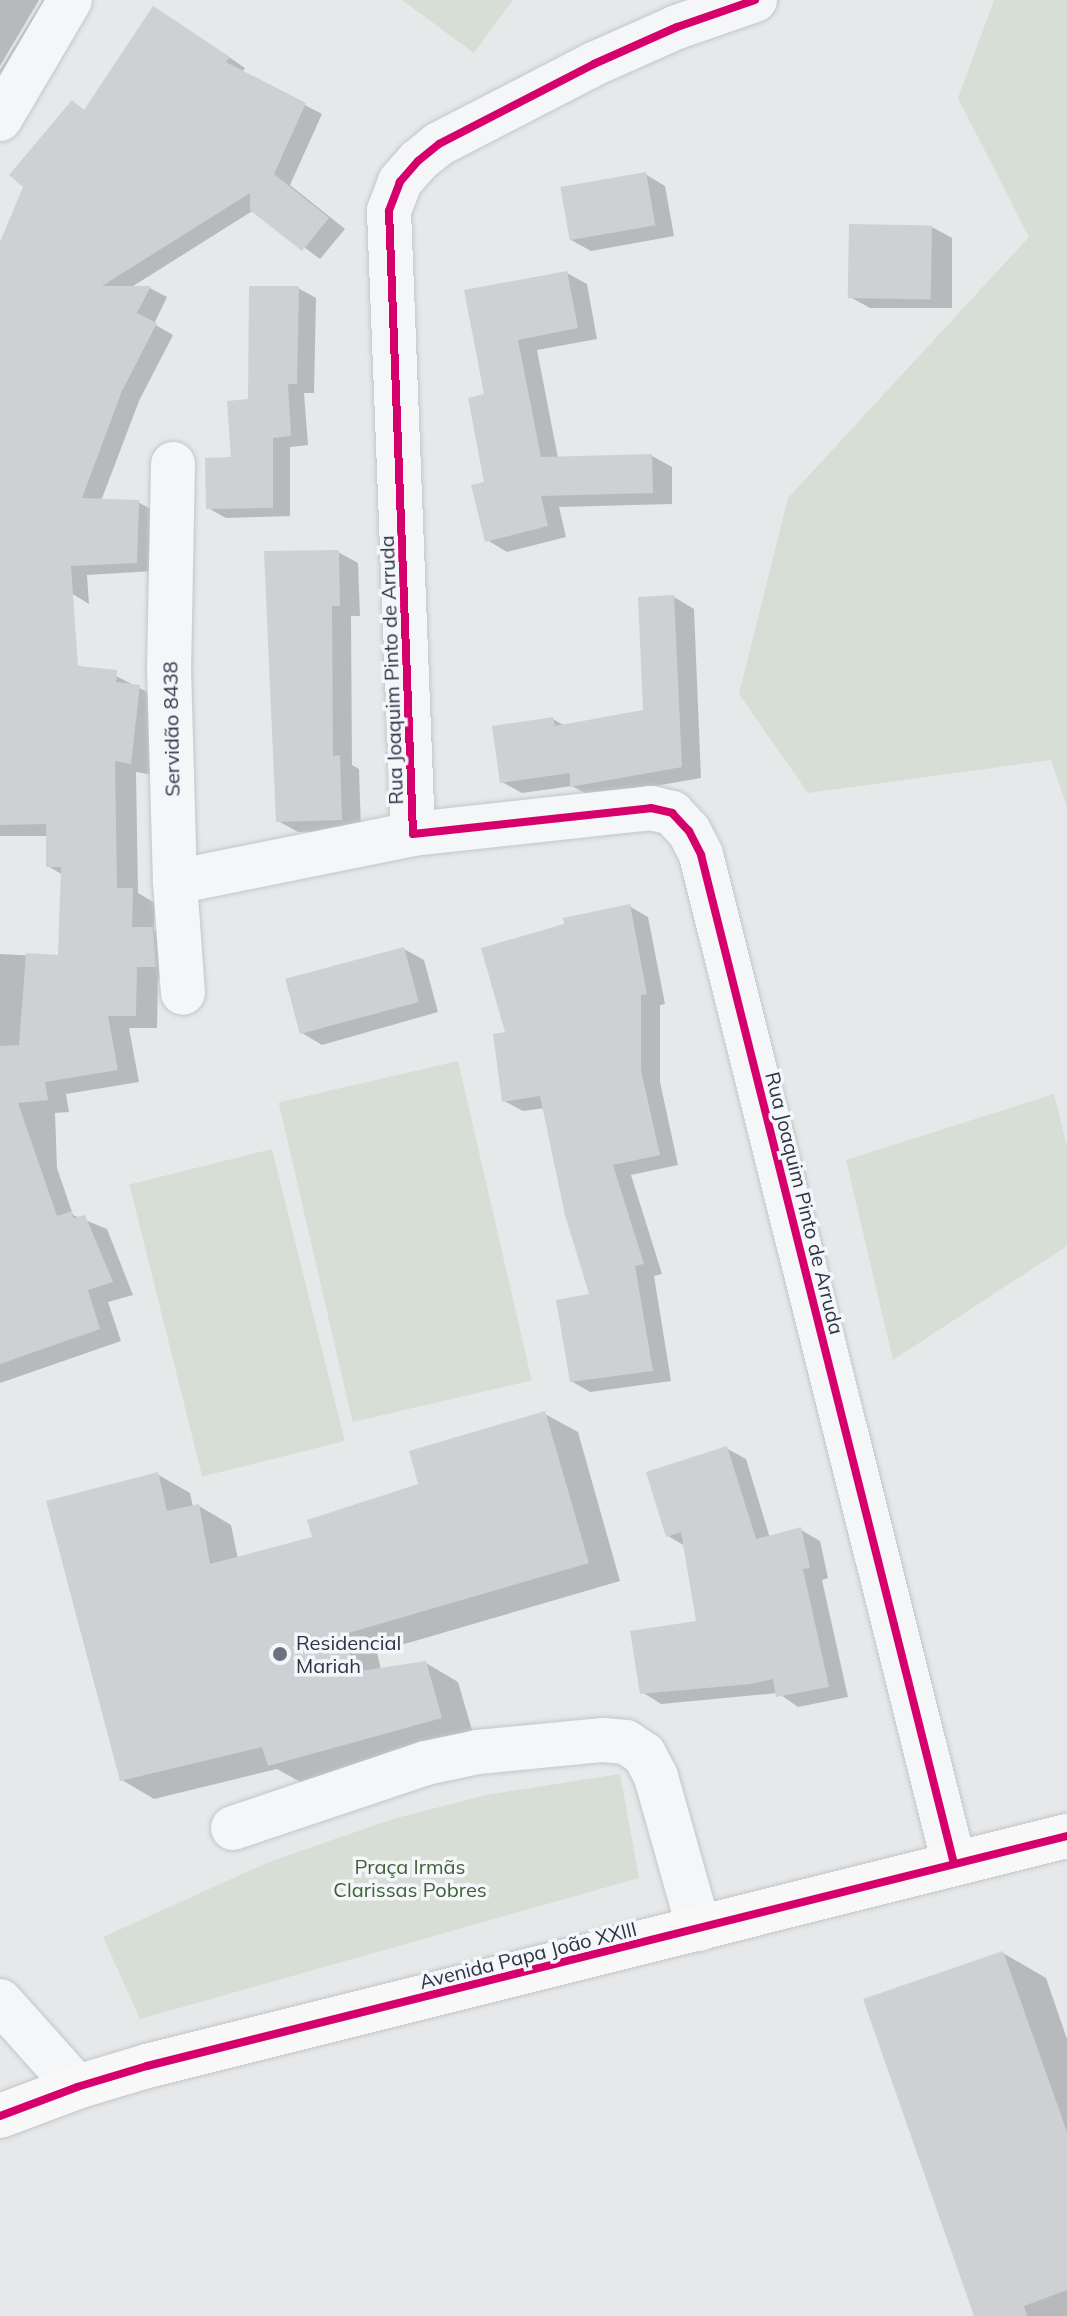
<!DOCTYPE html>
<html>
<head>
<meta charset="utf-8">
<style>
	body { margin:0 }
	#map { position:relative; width:1067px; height:2316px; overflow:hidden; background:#e6e8ea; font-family:Mulish,sans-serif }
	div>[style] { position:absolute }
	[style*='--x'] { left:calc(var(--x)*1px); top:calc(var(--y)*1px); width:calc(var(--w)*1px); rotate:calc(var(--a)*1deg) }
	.green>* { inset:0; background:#d6ded6; transform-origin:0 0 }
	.shadow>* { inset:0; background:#0003 }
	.building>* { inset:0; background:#ced0d3; transform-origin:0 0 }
	.roads { filter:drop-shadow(0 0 2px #c4c6c8) drop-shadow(0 0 2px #c4c6c8) }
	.street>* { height:44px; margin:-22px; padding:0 22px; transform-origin:22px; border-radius:22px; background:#f5f6f7 }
	.secondary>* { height:44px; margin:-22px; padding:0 22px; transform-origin:22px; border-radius:22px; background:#f8f8f8 }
	.cycleway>* { height:8px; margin:-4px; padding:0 4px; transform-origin:4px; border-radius:4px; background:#d6006c }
	.dots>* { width:22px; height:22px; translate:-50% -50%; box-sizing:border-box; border:4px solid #f4f6f9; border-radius:50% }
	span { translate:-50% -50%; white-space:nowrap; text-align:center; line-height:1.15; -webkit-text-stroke:7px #f4f6f9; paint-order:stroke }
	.street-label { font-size:20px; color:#2b3445 }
	.poi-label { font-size:20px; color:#2b3445 }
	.left { translate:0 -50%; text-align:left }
	.park-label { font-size:20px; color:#3f6138 }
</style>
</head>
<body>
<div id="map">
	<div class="green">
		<i style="clip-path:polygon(402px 0,513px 0,474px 53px)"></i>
		<i style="clip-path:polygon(994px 0,1067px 0,1067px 807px,1051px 760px,808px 793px,739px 694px,788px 498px,1029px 237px,958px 98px)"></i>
		<i style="left:458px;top:1061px;width:328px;height:184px;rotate:77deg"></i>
		<i style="clip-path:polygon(1054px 1094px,1067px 1146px,1067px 1246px,893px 1360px,846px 1160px)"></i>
		<i style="left:272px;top:1149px;width:301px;height:147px;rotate:76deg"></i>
		<i style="clip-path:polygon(620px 1774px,639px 1878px,140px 2019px,103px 1937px,269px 1862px,393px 1819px,486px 1795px)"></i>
	</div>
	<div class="shadow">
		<i style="clip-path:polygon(0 0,39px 0,0 66px)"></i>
		<i style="clip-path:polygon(43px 0,63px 0,0 83px,0 70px)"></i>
		<i style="clip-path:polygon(171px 18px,245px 68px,242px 72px,322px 114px,290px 185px,345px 229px,320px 259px,254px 210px,130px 288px,150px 288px,167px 297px,154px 324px,173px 335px,139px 401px,101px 501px,138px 502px,156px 512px,154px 571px,87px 575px,89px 604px,0 550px,0 247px,73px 103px,86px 111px)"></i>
		<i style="clip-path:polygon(645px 174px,665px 186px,674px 236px,591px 251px,571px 240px)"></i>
		<i style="clip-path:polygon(932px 227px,952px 238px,952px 308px,870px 308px,850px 297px)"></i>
		<i style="clip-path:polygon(567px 273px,587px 284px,597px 339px,537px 350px,558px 458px,652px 456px,672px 467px,672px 504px,559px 507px,566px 537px,507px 552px,487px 540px,487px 396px,466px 292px)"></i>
		<i style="clip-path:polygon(298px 288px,316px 298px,314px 393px,304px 393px,308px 445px,290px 447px,290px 516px,226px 518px,208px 508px,234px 459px,250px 401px)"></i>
		<i style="clip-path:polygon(338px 552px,358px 563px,360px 616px,351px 616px,352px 765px,359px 769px,361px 831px,298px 832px,278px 821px)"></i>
		<i style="clip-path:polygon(674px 597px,694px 609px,701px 778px,592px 797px,572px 786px,522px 793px,502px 782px,553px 719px,565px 726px,645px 712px)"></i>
		<i style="clip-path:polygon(0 635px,92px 671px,116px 676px,161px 699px,153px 775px,136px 772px,138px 893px,155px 903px,154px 930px,174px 942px,177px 979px,158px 978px,157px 1028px,129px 1028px,139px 1082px,66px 1094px,69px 1112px,55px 1113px,57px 1168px,73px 1215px,107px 1229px,133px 1295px,108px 1302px,121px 1341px,0 1383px,0 954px,60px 957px,63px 875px,48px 866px,48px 836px,0 836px)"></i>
		<i style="clip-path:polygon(629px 906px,648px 917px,665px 1004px,660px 1005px,660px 1082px,678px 1165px,631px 1175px,662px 1274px,654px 1276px,671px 1381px,590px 1392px,571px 1381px,591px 1296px,545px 1108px,523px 1111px,504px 1101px,508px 1034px)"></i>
		<i style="clip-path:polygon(404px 949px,424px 960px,438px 1012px,322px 1045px,302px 1033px)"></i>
		<i style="clip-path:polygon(545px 1414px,578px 1432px,620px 1581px,377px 1652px,381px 1670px,426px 1663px,458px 1682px,474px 1737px,302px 1783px,277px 1769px,154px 1799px,122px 1780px,157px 1474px,190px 1493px,193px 1507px,199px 1506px,231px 1525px,238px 1559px,314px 1538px,421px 1486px)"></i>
		<i style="clip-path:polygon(726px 1448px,746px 1459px,770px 1538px,801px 1530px,820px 1541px,828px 1578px,822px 1580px,848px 1697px,798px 1707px,778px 1693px,661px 1704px,642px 1692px,698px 1622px,685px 1546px,668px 1536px)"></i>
		<i style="clip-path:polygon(1003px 1953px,1046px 1978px,1067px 2039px,1067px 2316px,976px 2316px)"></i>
	</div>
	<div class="building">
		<i style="clip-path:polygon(153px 6px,230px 57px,226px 62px,306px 103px,274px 174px,329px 218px,302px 251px,250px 210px,250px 193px,102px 286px,151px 286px,137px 313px,157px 323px,122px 391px,82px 498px,139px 500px,137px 563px,71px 566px,78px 666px,117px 670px,116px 682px,140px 685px,131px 764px,115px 761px,117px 888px,133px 888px,132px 927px,153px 927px,156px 967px,137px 967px,136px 1016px,108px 1016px,118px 1070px,45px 1082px,48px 1100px,18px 1103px,57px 1216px,72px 1211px,73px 1218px,85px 1215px,113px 1282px,88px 1290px,100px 1329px,0 1364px,0 1046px,19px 1045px,26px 953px,58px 955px,61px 867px,46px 867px,46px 824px,0 825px,0 242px,23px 187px,9px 175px,72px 100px,84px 110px)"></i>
		<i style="left:646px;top:172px;width:54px;height:87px;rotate:80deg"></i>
		<i style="left:849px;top:224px;width:83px;height:74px;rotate:1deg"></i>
		<i style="clip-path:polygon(567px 271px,578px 328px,518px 340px,541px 457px,652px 454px,653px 493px,541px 496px,548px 526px,485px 542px,471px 485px,484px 482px,468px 398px,484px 394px,464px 290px)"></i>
		<i style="clip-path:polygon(249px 286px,299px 286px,297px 384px,288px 384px,291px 436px,273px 438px,273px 508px,206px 509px,205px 458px,231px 457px,227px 401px,248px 399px)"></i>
		<i style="clip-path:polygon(339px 550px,340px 606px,332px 606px,333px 756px,340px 755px,342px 820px,276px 822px,264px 551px)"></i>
		<i style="clip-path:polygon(674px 595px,682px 767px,570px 787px,570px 773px,500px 783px,492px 726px,553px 717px,555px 726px,643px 710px,638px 597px)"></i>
		<i style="clip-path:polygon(630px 904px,647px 994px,641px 995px,641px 1070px,660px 1155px,613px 1165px,644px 1264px,635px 1266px,653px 1371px,570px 1382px,556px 1300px,589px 1294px,565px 1215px,540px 1096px,502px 1102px,493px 1034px,505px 1032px,481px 948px,564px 924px,563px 918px)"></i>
		<i style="left:404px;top:947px;width:57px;height:123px;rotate:75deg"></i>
		<i style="clip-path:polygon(545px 1411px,589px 1563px,345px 1634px,354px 1672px,426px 1661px,442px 1718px,268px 1766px,262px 1747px,120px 1781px,46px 1501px,158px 1472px,167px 1511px,199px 1504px,210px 1564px,312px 1537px,307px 1520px,418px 1484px,409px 1451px)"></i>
		<i style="clip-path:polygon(727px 1446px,756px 1539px,801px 1527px,810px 1568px,803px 1569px,829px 1687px,776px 1697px,773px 1679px,751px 1684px,640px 1694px,630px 1631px,696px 1621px,681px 1532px,666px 1537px,646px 1472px)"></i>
		<i style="clip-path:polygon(1003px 1951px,1067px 2132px,1067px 2290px,1024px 2306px,1027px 2316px,974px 2316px,863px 1999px)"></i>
	</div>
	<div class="roads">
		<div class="street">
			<i style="--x:755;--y:0;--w:83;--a:160.9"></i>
			<i style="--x:677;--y:27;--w:91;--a:156"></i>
			<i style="--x:594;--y:64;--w:174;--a:152.7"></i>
			<i style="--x:439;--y:144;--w:27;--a:141"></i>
			<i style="--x:418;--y:161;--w:28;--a:131"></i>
			<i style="--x:400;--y:182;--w:31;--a:111"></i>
			<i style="--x:389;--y:211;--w:623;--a:87.79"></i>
			<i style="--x:413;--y:834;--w:239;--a:-6.2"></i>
			<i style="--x:651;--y:808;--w:22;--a:13"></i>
			<i style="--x:672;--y:813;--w:25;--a:47"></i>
			<i style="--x:689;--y:831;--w:27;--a:63"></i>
			<i style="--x:701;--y:855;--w:1040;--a:75.92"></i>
			<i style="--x:0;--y:119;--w:138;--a:-59.5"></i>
			<i style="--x:173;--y:464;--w:204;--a:91.1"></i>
			<i style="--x:169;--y:668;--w:214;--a:88.4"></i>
			<i style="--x:175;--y:882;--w:111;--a:85.9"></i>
			<i style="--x:175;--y:882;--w:243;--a:-11.4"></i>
			<i style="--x:233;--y:1828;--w:204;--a:-18.6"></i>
			<i style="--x:426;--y:1763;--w:53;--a:-11.9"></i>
			<i style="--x:478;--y:1752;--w:126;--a:-5.5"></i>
			<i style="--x:603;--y:1740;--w:23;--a:5"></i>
			<i style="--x:626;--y:1742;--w:22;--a:34"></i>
			<i style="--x:644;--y:1754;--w:26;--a:62"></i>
			<i style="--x:656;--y:1777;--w:158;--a:74.2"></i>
			<i style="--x:0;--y:2001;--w:115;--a:48.2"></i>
		</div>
		<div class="secondary">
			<i style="--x:0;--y:2116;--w:82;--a:-20.6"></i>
			<i style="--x:77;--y:2087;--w:73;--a:-16.7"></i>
			<i style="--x:147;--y:2066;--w:948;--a:-14.04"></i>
		</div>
	</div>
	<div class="cycleway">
		<i style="--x:755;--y:0;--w:83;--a:160.9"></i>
		<i style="--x:677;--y:27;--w:91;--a:156"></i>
		<i style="--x:594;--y:64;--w:174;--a:152.7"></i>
		<i style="--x:439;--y:144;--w:27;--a:141"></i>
		<i style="--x:418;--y:161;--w:28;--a:131"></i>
		<i style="--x:400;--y:182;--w:31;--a:111"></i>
		<i style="--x:389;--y:211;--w:623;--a:87.79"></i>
		<i style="--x:413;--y:834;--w:239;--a:-6.2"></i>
		<i style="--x:651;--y:808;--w:22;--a:13"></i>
		<i style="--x:672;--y:813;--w:25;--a:47"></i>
		<i style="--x:689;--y:831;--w:27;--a:63"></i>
		<i style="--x:701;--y:855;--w:1040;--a:75.92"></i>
		<i style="--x:0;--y:2116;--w:82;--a:-20.6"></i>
		<i style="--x:77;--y:2087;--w:73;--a:-16.7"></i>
		<i style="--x:147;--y:2066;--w:948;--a:-14.04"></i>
	</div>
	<div class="dots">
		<i style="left:280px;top:1654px;background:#6c737f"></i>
	</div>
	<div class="street-label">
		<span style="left:391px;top:670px;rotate:-92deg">Rua Joaquim Pinto de Arruda</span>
		<span style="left:171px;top:729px;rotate:-91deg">Servidão 8438</span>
		<span style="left:805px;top:1203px;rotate:76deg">Rua Joaquim Pinto de Arruda</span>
		<span style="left:528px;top:1955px;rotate:-14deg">Avenida Papa João XXIII</span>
	</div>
	<div class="poi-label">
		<span class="left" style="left:296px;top:1654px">Residencial<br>Mariah</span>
	</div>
	<div class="park-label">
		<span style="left:410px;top:1878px">Praça Irmãs<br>Clarissas Pobres</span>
	</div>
</div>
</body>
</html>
